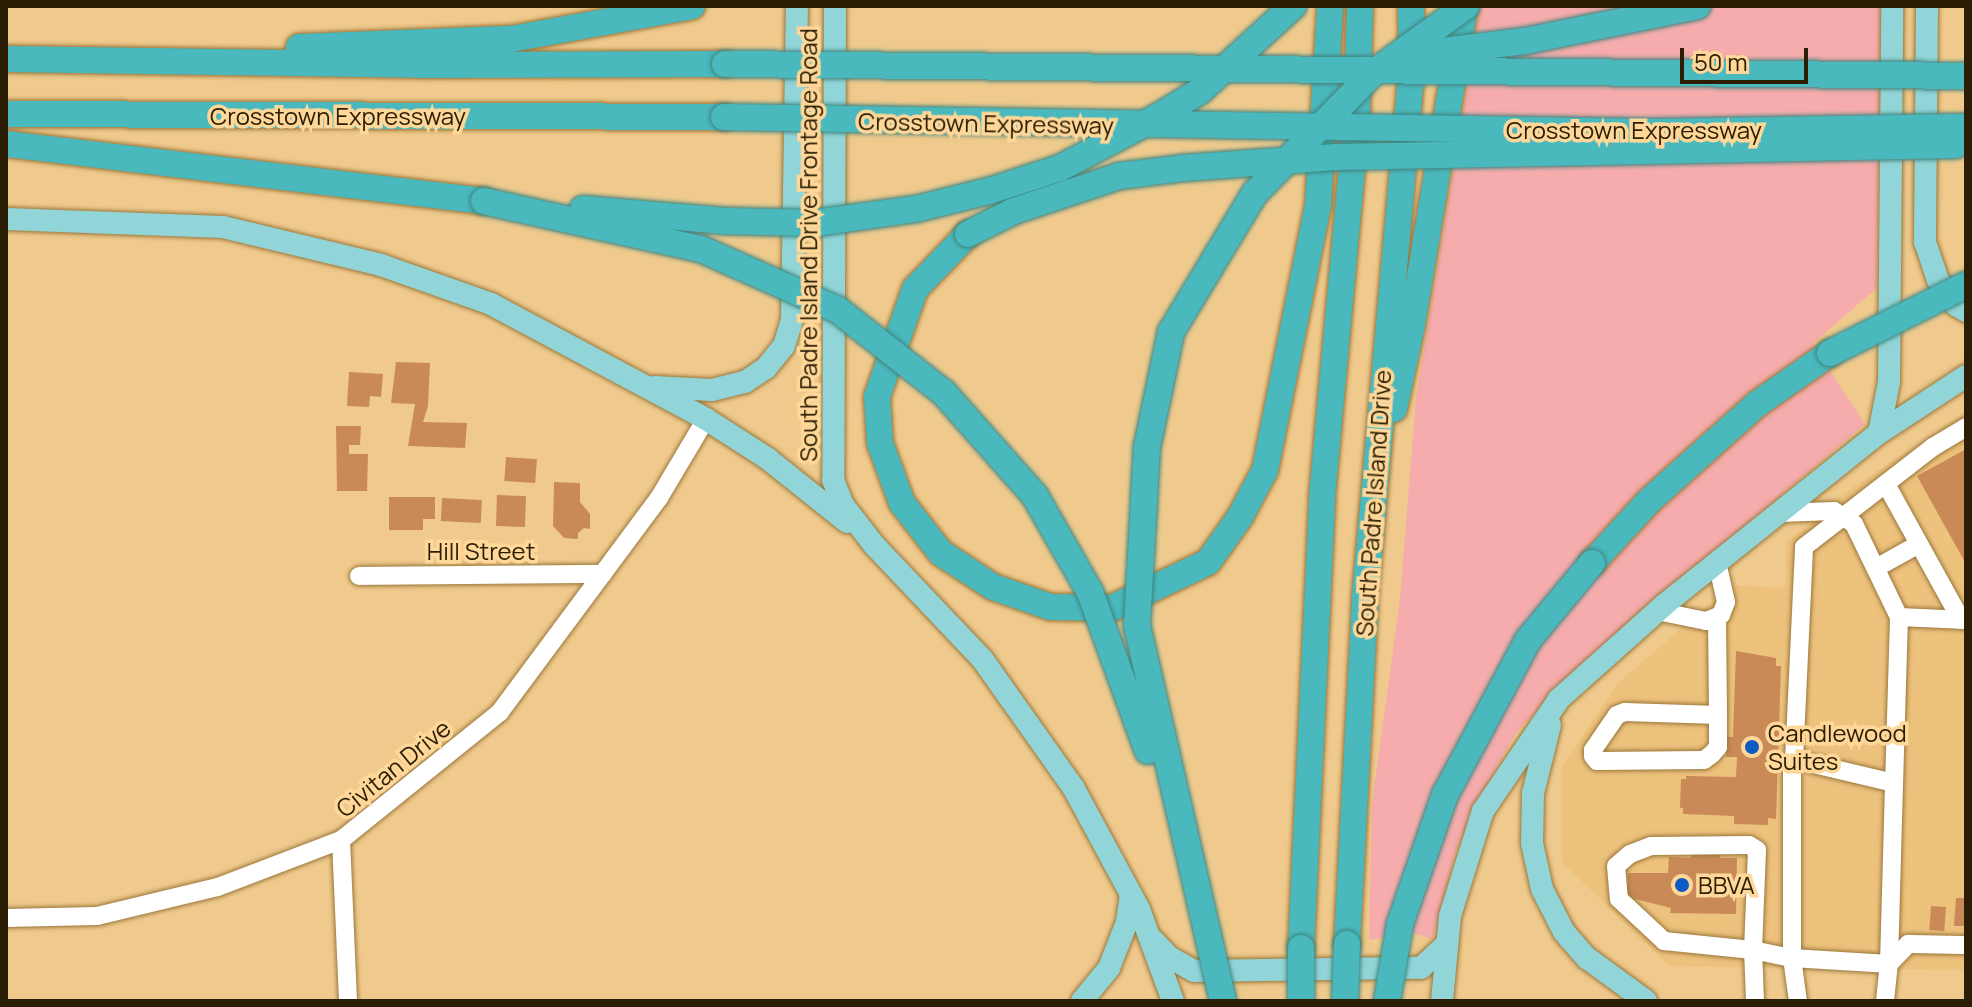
<!DOCTYPE html>
<html>
<head>
<meta charset="utf-8">
<style>
	body { margin:0 }
	#map { position:relative; width:1972px; height:1007px; overflow:hidden; background:#f0ca8d; font-family:Manrope,sans-serif }
	div>[style] { position:absolute }
	[style*='--x'] { left:calc(var(--x)*1px); top:calc(var(--y)*1px); width:calc(var(--w)*1px); rotate:calc(var(--a)*1deg) }
	.built>* { inset:0; background:#edc27d }
	.green>* { inset:0; background:#f6acac }
	.building>* { inset:0; background:#c98a57; transform-origin:0 0 }
	.roads { filter:drop-shadow(0 0 2px #9a773b) drop-shadow(0 0 2px #9a773b) }
	.minor>* { height:18px; margin:-9px; padding:0 9px; transform-origin:9px; border-radius:9px; background:#fff }
	.major>* { height:22px; margin:-11px; padding:0 11px; transform-origin:11px; border-radius:11px; background:#92d5d8 }
	.highway>* { height:26px; margin:-13px; padding:0 13px; transform-origin:13px; border-radius:13px; background:#4ab9be }
	.bridges { filter:drop-shadow(0 0 2px #40837d) drop-shadow(0 0 2px #40837d) }
	.highway-bridge>* { height:26px; margin:-13px; padding:0 13px; transform-origin:13px; border-radius:13px; background:#4ab9be }
	.dots>* { width:22px; height:22px; translate:-50% -50%; box-sizing:border-box; border:4px solid #fed799; border-radius:50% }
	span { translate:-50% -50%; white-space:nowrap; text-align:center; line-height:1.15; -webkit-text-stroke:7px #fed799; paint-order:stroke }
	.street-label { font-size:24px; color:#2c1e04 }
	.poi-label { font-size:24px; color:#2c1e04 }
	.left { translate:0 -50%; text-align:left }
	.frame { position:absolute; inset:0; border:8px solid #2c1e04; pointer-events:none }
	.scale { position:absolute; left:1680px; top:48px; width:128px; height:36px; box-sizing:border-box; border:4px solid #2c1e04; border-top:0; padding-left:10px; font-size:24px; line-height:28px; white-space:nowrap; color:#2c1e04; -webkit-text-stroke:6px #fed799; paint-order:stroke }
</style>
</head>
<body>
<div id="map">
	<div class="built">
		<i style="clip-path:polygon(1966px 412px,1966px 970px,1669px 966px,1562px 862px,1561px 767px,1619px 682px,1732px 585px,1785px 588px,1787px 542px,1846px 492px)"></i>
	</div>
	<div class="green">
		<i style="clip-path:polygon(1477px 6px,1881px 6px,1877px 288px,1812px 344px,1865px 424px,1571px 674px,1516px 733px,1480px 797px,1456px 851px,1433px 939px,1412px 933px,1369px 940px,1372px 804px,1400px 599px,1416px 397px,1479px 14px)"></i>
	</div>
	<div class="building">
		<i style="clip-path:polygon(396px 362px,430px 363px,428px 406px,423px 422px,467px 423px,465px 448px,408px 446px,415px 404px,391px 403px)"></i>
		<i style="clip-path:polygon(349px 372px,383px 374px,381px 397px,370px 396px,369px 407px,347px 406px)"></i>
		<i style="clip-path:polygon(336px 426px,361px 426px,360px 445px,349px 445px,349px 454px,368px 454px,367px 491px,337px 491px)"></i>
		<i style="clip-path:polygon(1966px 449px,1966px 564px,1917px 476px)"></i>
		<i style="left:506px;top:457px;width:31px;height:24px;rotate:4deg"></i>
		<i style="clip-path:polygon(554px 482px,580px 483px,580px 502px,590px 514px,590px 529px,584px 528px,578px 533px,578px 539px,564px 538px,553px 526px)"></i>
		<i style="left:497px;top:495px;width:29px;height:31px;rotate:2deg"></i>
		<i style="clip-path:polygon(389px 497px,435px 497px,435px 519px,423px 519px,423px 530px,389px 530px)"></i>
		<i style="left:442px;top:498px;width:40px;height:23px;rotate:3deg"></i>
		<i style="clip-path:polygon(1736px 651px,1776px 658px,1776px 666px,1781px 666px,1776px 819px,1768px 818px,1768px 825px,1734px 824px,1734px 816px,1683px 814px,1683px 808px,1680px 808px,1681px 779px,1686px 779px,1686px 776px,1736px 777px,1737px 757px,1726px 757px,1727px 737px,1733px 737px)"></i>
		<i style="clip-path:polygon(1693px 852px,1722px 852px,1720px 858px,1737px 858px,1736px 914px,1670px 913px,1671px 908px,1627px 897px,1628px 873px,1668px 873px,1669px 857px,1691px 858px)"></i>
		<i style="clip-path:polygon(1956px 898px,1966px 898px,1966px 926px,1954px 926px)"></i>
		<i style="left:1931px;top:906px;width:15px;height:24px;rotate:4deg"></i>
	</div>
	<div class="roads">
		<div class="minor">
			<i style="--x:1886;--y:484;--w:155;--a:61.1"></i>
			<i style="--x:1778;--y:513;--w:56;--a:-2"></i>
			<i style="--x:1834;--y:511;--w:24;--a:33"></i>
			<i style="--x:1854;--y:524;--w:103;--a:64.2"></i>
			<i style="--x:1899;--y:617;--w:166;--a:91.7"></i>
			<i style="--x:1894;--y:783;--w:100;--a:-166.7"></i>
			<i style="--x:1797;--y:760;--w:6;--a:149"></i>
			<i style="--x:1792;--y:763;--w:195;--a:90"></i>
			<i style="--x:1792;--y:958;--w:43;--a:82.1"></i>
			<i style="--x:1876;--y:568;--w:49;--a:-29.2"></i>
			<i style="--x:359;--y:576;--w:244;--a:-0.5"></i>
			<i style="--x:1657;--y:611;--w:50;--a:11.5"></i>
			<i style="--x:1706;--y:621;--w:16;--a:-22"></i>
			<i style="--x:1721;--y:615;--w:14;--a:-69"></i>
			<i style="--x:1726;--y:602;--w:41;--a:-102.7"></i>
			<i style="--x:1717;--y:617;--w:98;--a:89.4"></i>
			<i style="--x:1718;--y:715;--w:32;--a:90"></i>
			<i style="--x:1718;--y:747;--w:9;--a:131"></i>
			<i style="--x:1712;--y:754;--w:10;--a:143"></i>
			<i style="--x:1704;--y:760;--w:107;--a:179.5"></i>
			<i style="--x:1597;--y:761;--w:6;--a:-129"></i>
			<i style="--x:1593;--y:756;--w:6;--a:-90"></i>
			<i style="--x:1593;--y:750;--w:42;--a:-55.6"></i>
			<i style="--x:1617;--y:715;--w:9;--a:-21"></i>
			<i style="--x:1625;--y:712;--w:93;--a:1.8"></i>
			<i style="--x:1899;--y:617;--w:67;--a:2.6"></i>
			<i style="--x:1794;--y:761;--w:214;--a:-87.3"></i>
			<i style="--x:1804;--y:547;--w:163;--a:-37.8"></i>
			<i style="--x:1933;--y:447;--w:39;--a:-31"></i>
			<i style="--x:341;--y:840;--w:161;--a:87.5"></i>
			<i style="--x:6;--y:918;--w:91;--a:-1.3"></i>
			<i style="--x:97;--y:916;--w:124;--a:-13.5"></i>
			<i style="--x:218;--y:887;--w:132;--a:-20.9"></i>
			<i style="--x:341;--y:840;--w:204;--a:-38.8"></i>
			<i style="--x:500;--y:712;--w:267;--a:-53.4"></i>
			<i style="--x:659;--y:498;--w:92;--a:-59.3"></i>
			<i style="--x:1755;--y:1001;--w:51;--a:-92.2"></i>
			<i style="--x:1753;--y:950;--w:100;--a:-87.7"></i>
			<i style="--x:1757;--y:850;--w:9;--a:-148"></i>
			<i style="--x:1749;--y:845;--w:98;--a:179.4"></i>
			<i style="--x:1651;--y:846;--w:22;--a:159"></i>
			<i style="--x:1630;--y:854;--w:18;--a:139"></i>
			<i style="--x:1616;--y:866;--w:33;--a:85"></i>
			<i style="--x:1619;--y:899;--w:62;--a:43"></i>
			<i style="--x:1664;--y:941;--w:89;--a:5.8"></i>
			<i style="--x:1753;--y:950;--w:40;--a:12"></i>
			<i style="--x:1792;--y:958;--w:97;--a:3.5"></i>
			<i style="--x:1889;--y:964;--w:181;--a:-88.4"></i>
			<i style="--x:1885;--y:1001;--w:37;--a:-84"></i>
			<i style="--x:1889;--y:964;--w:28;--a:-46"></i>
			<i style="--x:1908;--y:944;--w:58;--a:1"></i>
		</div>
		<div class="major">
			<i style="--x:835;--y:6;--w:474;--a:90.2"></i>
			<i style="--x:833;--y:480;--w:27;--a:68"></i>
			<i style="--x:843;--y:505;--w:51;--a:52.2"></i>
			<i style="--x:874;--y:545;--w:158;--a:46.5"></i>
			<i style="--x:983;--y:660;--w:156;--a:54.7"></i>
			<i style="--x:1073;--y:787;--w:139;--a:61.6"></i>
			<i style="--x:1139;--y:909;--w:98;--a:69.7"></i>
			<i style="--x:1927;--y:6;--w:236;--a:90.5"></i>
			<i style="--x:1925;--y:242;--w:40;--a:71.1"></i>
			<i style="--x:1938;--y:280;--w:31;--a:54"></i>
			<i style="--x:1956;--y:305;--w:12;--a:31"></i>
			<i style="--x:6;--y:219;--w:217;--a:2.1"></i>
			<i style="--x:223;--y:227;--w:163;--a:13.5"></i>
			<i style="--x:381;--y:265;--w:117;--a:19.5"></i>
			<i style="--x:491;--y:304;--w:244;--a:28.1"></i>
			<i style="--x:706;--y:419;--w:74;--a:32.8"></i>
			<i style="--x:768;--y:459;--w:101;--a:38.6"></i>
			<i style="--x:654;--y:387;--w:58;--a:3"></i>
			<i style="--x:712;--y:390;--w:34;--a:-14"></i>
			<i style="--x:745;--y:382;--w:25;--a:-34"></i>
			<i style="--x:766;--y:368;--w:28;--a:-51"></i>
			<i style="--x:784;--y:346;--w:28;--a:-73"></i>
			<i style="--x:792;--y:319;--w:313;--a:-89.1"></i>
			<i style="--x:1879;--y:433;--w:52;--a:-78.9"></i>
			<i style="--x:1889;--y:382;--w:376;--a:-89.5"></i>
			<i style="--x:1550;--y:725;--w:70;--a:104"></i>
			<i style="--x:1533;--y:793;--w:50;--a:91.1"></i>
			<i style="--x:1532;--y:843;--w:47;--a:77.7"></i>
			<i style="--x:1542;--y:889;--w:48;--a:62.9"></i>
			<i style="--x:1564;--y:932;--w:35;--a:49"></i>
			<i style="--x:1587;--y:958;--w:73;--a:36.1"></i>
			<i style="--x:1154;--y:941;--w:22;--a:47"></i>
			<i style="--x:1169;--y:957;--w:29;--a:29"></i>
			<i style="--x:1194;--y:971;--w:227;--a:-0.8"></i>
			<i style="--x:1421;--y:968;--w:34;--a:-43"></i>
			<i style="--x:1082;--y:1001;--w:43;--a:-50.7"></i>
			<i style="--x:1109;--y:968;--w:49;--a:-68.6"></i>
			<i style="--x:1127;--y:922;--w:28;--a:-82"></i>
			<i style="--x:1442;--y:1001;--w:85;--a:-84.6"></i>
			<i style="--x:1450;--y:916;--w:110;--a:-72.6"></i>
			<i style="--x:1483;--y:811;--w:135;--a:-55.8"></i>
			<i style="--x:1559;--y:699;--w:141;--a:-41.8"></i>
			<i style="--x:1664;--y:605;--w:275;--a:-38.7"></i>
			<i style="--x:1879;--y:433;--w:104;--a:-33.2"></i>
		</div>
		<div class="highway">
			<i style="--x:299;--y:47;--w:212;--a:-2.2"></i>
			<i style="--x:511;--y:39;--w:184;--a:-10.3"></i>
			<i style="--x:6;--y:59;--w:415;--a:0.8"></i>
			<i style="--x:421;--y:65;--w:304;--a:-0.2"></i>
			<i style="--x:6;--y:114;--w:718;--a:0.24"></i>
			<i style="--x:6;--y:144;--w:481;--a:6.8"></i>
			<i style="--x:968;--y:234;--w:76;--a:133.9"></i>
			<i style="--x:915;--y:289;--w:114;--a:109.4"></i>
			<i style="--x:877;--y:397;--w:46;--a:86.3"></i>
			<i style="--x:880;--y:443;--w:64;--a:69.9"></i>
			<i style="--x:902;--y:503;--w:63;--a:52"></i>
			<i style="--x:941;--y:553;--w:62;--a:33.2"></i>
			<i style="--x:993;--y:587;--w:60;--a:19.3"></i>
			<i style="--x:1050;--y:607;--w:62;--a:0.9"></i>
			<i style="--x:1112;--y:608;--w:106;--a:-25.6"></i>
			<i style="--x:1208;--y:562;--w:55;--a:-54.6"></i>
			<i style="--x:1240;--y:517;--w:53;--a:-62"></i>
			<i style="--x:1265;--y:470;--w:270;--a:-78.7"></i>
			<i style="--x:1318;--y:205;--w:199;--a:-86.5"></i>
			<i style="--x:1394;--y:409;--w:86;--a:-77.9"></i>
			<i style="--x:1412;--y:325;--w:323;--a:-80.6"></i>
			<i style="--x:1592;--y:563;--w:84;--a:-47.4"></i>
			<i style="--x:1649;--y:501;--w:145;--a:-41.9"></i>
			<i style="--x:1757;--y:404;--w:89;--a:-34.9"></i>
			<i style="--x:1347;--y:944;--w:347;--a:-87"></i>
			<i style="--x:1365;--y:597;--w:534;--a:-84.95"></i>
			<i style="--x:1412;--y:65;--w:59;--a:-91"></i>
			<i style="--x:1301;--y:948;--w:451;--a:-87.3"></i>
			<i style="--x:1322;--y:497;--w:390;--a:-84.8"></i>
			<i style="--x:1357;--y:109;--w:103;--a:-88.3"></i>
		</div>
	</div>
	<div class="bridges">
		<div class="highway-bridge">
			<i style="--x:1401;--y:56;--w:125;--a:-6.9"></i>
			<i style="--x:1525;--y:41;--w:176;--a:-11.5"></i>
			<i style="--x:725;--y:64;--w:1241;--a:0.55"></i>
			<i style="--x:724;--y:117;--w:927;--a:0.93"></i>
			<i style="--x:1651;--y:132;--w:315;--a:-0.9"></i>
			<i style="--x:484;--y:201;--w:222;--a:12.5"></i>
			<i style="--x:701;--y:249;--w:150;--a:24"></i>
			<i style="--x:838;--y:310;--w:135;--a:38.1"></i>
			<i style="--x:944;--y:393;--w:137;--a:48.5"></i>
			<i style="--x:1035;--y:496;--w:111;--a:60.2"></i>
			<i style="--x:1090;--y:592;--w:169;--a:70"></i>
			<i style="--x:583;--y:209;--w:143;--a:4.8"></i>
			<i style="--x:725;--y:221;--w:90;--a:1.3"></i>
			<i style="--x:815;--y:223;--w:102;--a:-7.9"></i>
			<i style="--x:916;--y:209;--w:75;--a:-13.9"></i>
			<i style="--x:989;--y:191;--w:75;--a:-17.9"></i>
			<i style="--x:1060;--y:168;--w:112;--a:-27.7"></i>
			<i style="--x:1159;--y:116;--w:48;--a:-31.4"></i>
			<i style="--x:1200;--y:91;--w:126;--a:-42.4"></i>
			<i style="--x:968;--y:234;--w:51;--a:-26.6"></i>
			<i style="--x:1014;--y:211;--w:111;--a:-18.4"></i>
			<i style="--x:1119;--y:176;--w:64;--a:-7.1"></i>
			<i style="--x:1183;--y:168;--w:153;--a:-4.1"></i>
			<i style="--x:1336;--y:157;--w:620;--a:-1.11"></i>
			<i style="--x:1830;--y:353;--w:152;--a:-26.6"></i>
			<i style="--x:1301;--y:948;--w:53;--a:90"></i>
			<i style="--x:1223;--y:1001;--w:386;--a:-102.9"></i>
			<i style="--x:1137;--y:625;--w:178;--a:-86.8"></i>
			<i style="--x:1147;--y:447;--w:117;--a:-78.2"></i>
			<i style="--x:1171;--y:332;--w:162;--a:-58.9"></i>
			<i style="--x:1255;--y:193;--w:168;--a:-45.5"></i>
			<i style="--x:1373;--y:73;--w:115;--a:-35.8"></i>
			<i style="--x:1345;--y:1001;--w:57;--a:-88"></i>
			<i style="--x:1387;--y:1001;--w:78;--a:-80.4"></i>
			<i style="--x:1400;--y:924;--w:137;--a:-70.8"></i>
			<i style="--x:1445;--y:795;--w:176;--a:-61.8"></i>
			<i style="--x:1528;--y:640;--w:100;--a:-50.3"></i>
		</div>
	</div>
	<div class="dots">
		<i style="left:1752px;top:747px;background:#0e5ac4"></i>
		<i style="left:1682px;top:885px;background:#0e5ac4"></i>
	</div>
	<div class="street-label">
		<span style="left:338px;top:116px">Crosstown Expressway</span>
		<span style="left:986px;top:123px;rotate:1deg">Crosstown Expressway</span>
		<span style="left:1634px;top:130px">Crosstown Expressway</span>
		<span style="left:808px;top:245px;rotate:-90deg">South Padre Island Drive Frontage Road</span>
		<span style="left:1373px;top:503px;rotate:-86deg">South Padre Island Drive</span>
		<span style="left:481px;top:551px">Hill Street</span>
		<span style="left:393px;top:768px;rotate:-39deg">Civitan Drive</span>
	</div>
	<div class="poi-label">
		<span class="left" style="left:1768px;top:747px">Candlewood<br>Suites</span>
		<span class="left" style="left:1698px;top:885px">BBVA</span>
	</div>
	<div class="frame"></div>
	<div class="scale">50 m</div>
</div>
</body>
</html>
